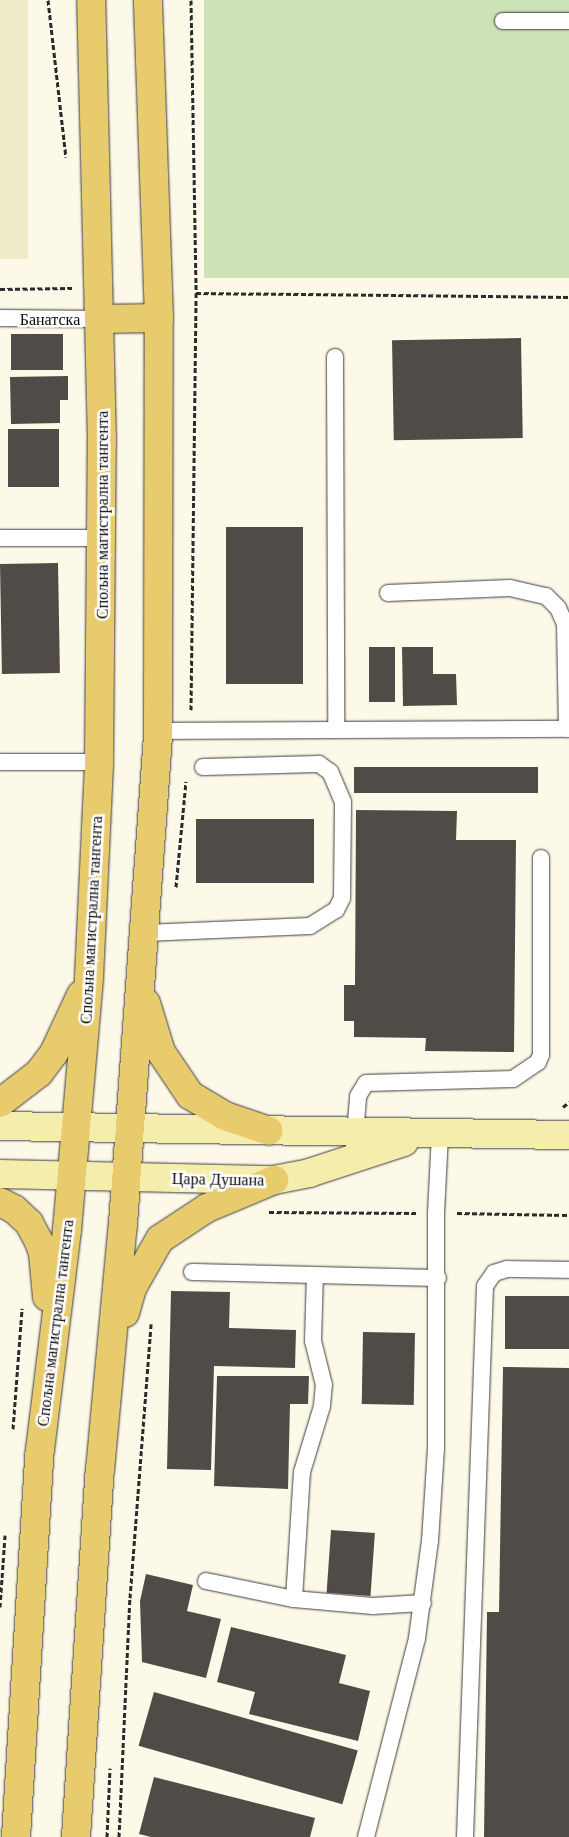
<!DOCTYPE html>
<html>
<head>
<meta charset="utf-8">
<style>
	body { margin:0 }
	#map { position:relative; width:569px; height:1837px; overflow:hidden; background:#fcf9e9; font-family:"Libre Baskerville",serif }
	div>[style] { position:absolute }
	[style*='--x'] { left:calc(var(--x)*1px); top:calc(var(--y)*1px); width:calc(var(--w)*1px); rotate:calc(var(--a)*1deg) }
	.farmland>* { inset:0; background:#efeccc; transform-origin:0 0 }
	.green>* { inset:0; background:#cde2b7; transform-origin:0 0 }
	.building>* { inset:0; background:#514b47; transform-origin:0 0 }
	.path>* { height:3px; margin-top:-1.5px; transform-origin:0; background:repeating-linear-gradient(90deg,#2b2b2b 0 5px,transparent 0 7.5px) }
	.roads { filter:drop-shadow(0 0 1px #3c3c3c) drop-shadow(0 0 1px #3c3c3c) }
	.lane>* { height:16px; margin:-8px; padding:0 8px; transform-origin:8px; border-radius:8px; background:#fff }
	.secondary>* { height:28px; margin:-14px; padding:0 14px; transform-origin:14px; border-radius:14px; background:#f5edab }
	.primary>* { height:28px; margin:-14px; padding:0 14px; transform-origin:14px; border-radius:14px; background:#e8cb6d }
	span { translate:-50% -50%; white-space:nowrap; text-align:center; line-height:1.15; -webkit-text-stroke:5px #fff; paint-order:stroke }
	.street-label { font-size:16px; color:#090909 }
</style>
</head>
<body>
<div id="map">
	<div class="farmland">
		<i style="left:0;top:0;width:28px;height:259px"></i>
	</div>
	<div class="green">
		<i style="left:204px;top:0;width:365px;height:278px"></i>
	</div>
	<div class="building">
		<i style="left:11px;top:334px;width:52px;height:36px"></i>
		<i style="left:521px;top:338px;width:100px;height:129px;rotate:89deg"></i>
		<i style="clip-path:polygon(68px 376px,68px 400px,60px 400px,60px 423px,11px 424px,10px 377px)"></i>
		<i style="left:8px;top:429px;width:51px;height:58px"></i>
		<i style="left:226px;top:527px;width:77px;height:157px"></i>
		<i style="left:58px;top:563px;width:110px;height:58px;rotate:89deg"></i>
		<i style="left:369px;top:647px;width:26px;height:55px"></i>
		<i style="clip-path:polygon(402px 647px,433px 647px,433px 674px,456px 674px,457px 705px,403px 706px)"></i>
		<i style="left:354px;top:767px;width:184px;height:26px"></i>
		<i style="clip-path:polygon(356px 810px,457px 811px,456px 840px,516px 840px,514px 1052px,425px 1051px,426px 1038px,354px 1037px,354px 1021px,344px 1021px,344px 985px,355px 985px)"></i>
		<i style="left:196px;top:819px;width:118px;height:64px"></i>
		<i style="clip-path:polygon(171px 1291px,230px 1292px,229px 1328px,296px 1330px,295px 1368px,214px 1366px,211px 1470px,167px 1469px)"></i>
		<i style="left:505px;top:1296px;width:64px;height:53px"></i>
		<i style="left:363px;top:1332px;width:52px;height:72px;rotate:1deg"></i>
		<i style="clip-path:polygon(503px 1367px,569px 1368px,569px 1837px,484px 1837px,487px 1612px,499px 1612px)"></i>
		<i style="clip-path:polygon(217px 1376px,309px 1376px,308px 1404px,290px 1404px,288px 1489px,214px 1486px)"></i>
		<i style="left:331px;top:1530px;width:44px;height:63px;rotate:4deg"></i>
		<i style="clip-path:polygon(146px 1574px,193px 1585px,187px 1611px,221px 1619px,206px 1678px,142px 1662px,140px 1601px)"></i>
		<i style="clip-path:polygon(231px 1627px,346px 1655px,339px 1683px,370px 1691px,358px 1741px,249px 1714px,255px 1692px,217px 1682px)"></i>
		<i style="left:154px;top:1692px;width:212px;height:56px;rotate:16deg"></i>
		<i style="clip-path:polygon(154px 1777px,315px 1818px,310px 1837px,151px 1837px,139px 1834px)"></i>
	</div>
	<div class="path">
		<i style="--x:48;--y:0;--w:158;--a:83.5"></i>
		<i style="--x:191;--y:0;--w:293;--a:89"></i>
		<i style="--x:196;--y:293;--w:373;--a:0.6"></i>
		<i style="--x:0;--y:289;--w:72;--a:-0.8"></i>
		<i style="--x:191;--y:710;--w:417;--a:-89.3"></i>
		<i style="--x:176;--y:887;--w:106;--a:-84.6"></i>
		<i style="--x:563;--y:1107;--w:8;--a:-40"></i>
		<i style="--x:269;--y:1212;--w:147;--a:0.4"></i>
		<i style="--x:457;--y:1213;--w:112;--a:1"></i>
		<i style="--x:13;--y:1429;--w:121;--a:-85.7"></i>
		<i style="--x:0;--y:1607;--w:72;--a:-86"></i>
		<i style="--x:107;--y:1837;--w:69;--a:-87.5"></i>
		<i style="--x:119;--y:1837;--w:239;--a:-87.4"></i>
		<i style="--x:130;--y:1598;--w:275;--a:-85.6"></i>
	</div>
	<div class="roads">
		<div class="lane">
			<i style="--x:503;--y:21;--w:66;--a:0"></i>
			<i style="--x:0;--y:318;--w:100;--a:0.6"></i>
			<i style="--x:335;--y:357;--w:371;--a:89.8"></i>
			<i style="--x:0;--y:538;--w:101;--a:0"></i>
			<i style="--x:388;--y:593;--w:122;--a:-2.3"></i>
			<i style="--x:510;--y:588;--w:37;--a:13"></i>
			<i style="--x:546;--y:596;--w:17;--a:45"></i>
			<i style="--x:558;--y:608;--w:17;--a:66"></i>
			<i style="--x:565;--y:624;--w:105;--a:88.9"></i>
			<i style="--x:158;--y:731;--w:411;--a:-0.3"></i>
			<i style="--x:0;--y:762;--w:99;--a:0"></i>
			<i style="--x:145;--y:933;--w:165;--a:-2.4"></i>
			<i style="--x:310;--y:926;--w:31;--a:-32"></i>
			<i style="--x:336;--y:910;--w:13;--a:-63"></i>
			<i style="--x:342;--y:898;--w:96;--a:-89.4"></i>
			<i style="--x:343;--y:802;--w:33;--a:-113"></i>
			<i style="--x:330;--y:772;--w:14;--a:-144"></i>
			<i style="--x:319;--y:764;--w:116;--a:178.5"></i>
			<i style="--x:355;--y:1133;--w:37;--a:-85"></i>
			<i style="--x:358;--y:1096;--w:15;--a:-58"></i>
			<i style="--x:366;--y:1083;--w:147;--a:-1.6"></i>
			<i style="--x:513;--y:1079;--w:30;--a:-34"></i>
			<i style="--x:538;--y:1062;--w:8;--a:-67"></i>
			<i style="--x:541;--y:1055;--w:197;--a:-90"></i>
			<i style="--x:192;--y:1272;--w:246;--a:1.4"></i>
			<i style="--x:206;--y:1581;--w:90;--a:11.6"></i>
			<i style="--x:294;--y:1599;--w:79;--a:5.1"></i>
			<i style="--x:373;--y:1606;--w:50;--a:-3.4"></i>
			<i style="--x:294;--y:1599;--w:127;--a:-86.4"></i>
			<i style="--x:302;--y:1472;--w:69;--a:-73.1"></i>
			<i style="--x:322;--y:1406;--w:21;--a:-85"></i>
			<i style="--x:324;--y:1385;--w:45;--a:-104"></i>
			<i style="--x:313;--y:1341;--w:66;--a:-88.3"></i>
			<i style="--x:366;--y:1837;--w:205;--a:-75.6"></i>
			<i style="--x:417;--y:1638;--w:98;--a:-82.4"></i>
			<i style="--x:430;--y:1541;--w:92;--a:-86.3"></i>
			<i style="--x:436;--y:1449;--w:236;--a:-90"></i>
			<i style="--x:436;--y:1213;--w:79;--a:-87.1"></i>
			<i style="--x:465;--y:1837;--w:551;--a:-87.92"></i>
			<i style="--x:485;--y:1286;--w:16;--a:-55"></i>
			<i style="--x:494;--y:1273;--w:14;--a:-17"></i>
			<i style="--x:507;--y:1269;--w:62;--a:0.9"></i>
		</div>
		<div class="secondary">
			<i style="--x:0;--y:1126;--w:569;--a:0.91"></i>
			<i style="--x:0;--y:1174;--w:274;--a:1.3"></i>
			<i style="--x:274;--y:1180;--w:36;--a:-11"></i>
			<i style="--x:309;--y:1173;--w:100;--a:-18.1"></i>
		</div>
		<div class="primary">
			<i style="--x:100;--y:319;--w:59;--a:-1"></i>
			<i style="--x:146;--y:1003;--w:51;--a:73"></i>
			<i style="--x:161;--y:1052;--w:52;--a:56"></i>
			<i style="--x:190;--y:1095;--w:41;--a:31"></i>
			<i style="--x:225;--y:1116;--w:46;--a:18.8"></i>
			<i style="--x:0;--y:1103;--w:49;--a:-37.6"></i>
			<i style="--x:39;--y:1073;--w:25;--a:-53"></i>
			<i style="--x:54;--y:1053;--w:64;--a:-65"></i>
			<i style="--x:0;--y:1202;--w:16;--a:27"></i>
			<i style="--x:14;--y:1209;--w:21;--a:43"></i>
			<i style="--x:29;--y:1223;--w:21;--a:62"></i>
			<i style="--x:39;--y:1242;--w:12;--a:70"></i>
			<i style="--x:43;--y:1253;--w:44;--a:84.8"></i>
			<i style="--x:125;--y:1313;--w:26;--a:-74"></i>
			<i style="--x:132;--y:1288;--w:56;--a:-60.3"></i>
			<i style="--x:160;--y:1239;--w:56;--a:-33.4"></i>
			<i style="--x:207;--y:1208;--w:73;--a:-22.7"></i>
			<i style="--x:16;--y:1837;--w:388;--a:-86.5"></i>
			<i style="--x:40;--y:1450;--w:222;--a:-83"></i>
			<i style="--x:67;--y:1230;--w:254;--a:-85"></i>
			<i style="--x:89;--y:977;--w:215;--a:-87.3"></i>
			<i style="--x:99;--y:762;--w:320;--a:-89.5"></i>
			<i style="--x:102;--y:442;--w:442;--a:-91.4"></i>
			<i style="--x:76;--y:1837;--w:368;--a:-86.3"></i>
			<i style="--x:100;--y:1470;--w:247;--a:-84.7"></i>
			<i style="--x:123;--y:1224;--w:494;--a:-85.9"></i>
			<i style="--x:158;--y:731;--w:413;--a:-89.9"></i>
			<i style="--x:159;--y:318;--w:318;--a:-92"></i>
		</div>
	</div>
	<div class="street-label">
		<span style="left:50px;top:319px">Банатска</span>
		<span style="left:102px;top:515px;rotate:-90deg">Спољна магистрална тангента</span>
		<span style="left:91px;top:920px;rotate:-87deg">Спољна магистрална тангента</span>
		<span style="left:218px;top:1179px;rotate:1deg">Цара Душана</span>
		<span style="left:55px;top:1323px;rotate:-83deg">Спољна магистрална тангента</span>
	</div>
</div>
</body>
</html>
